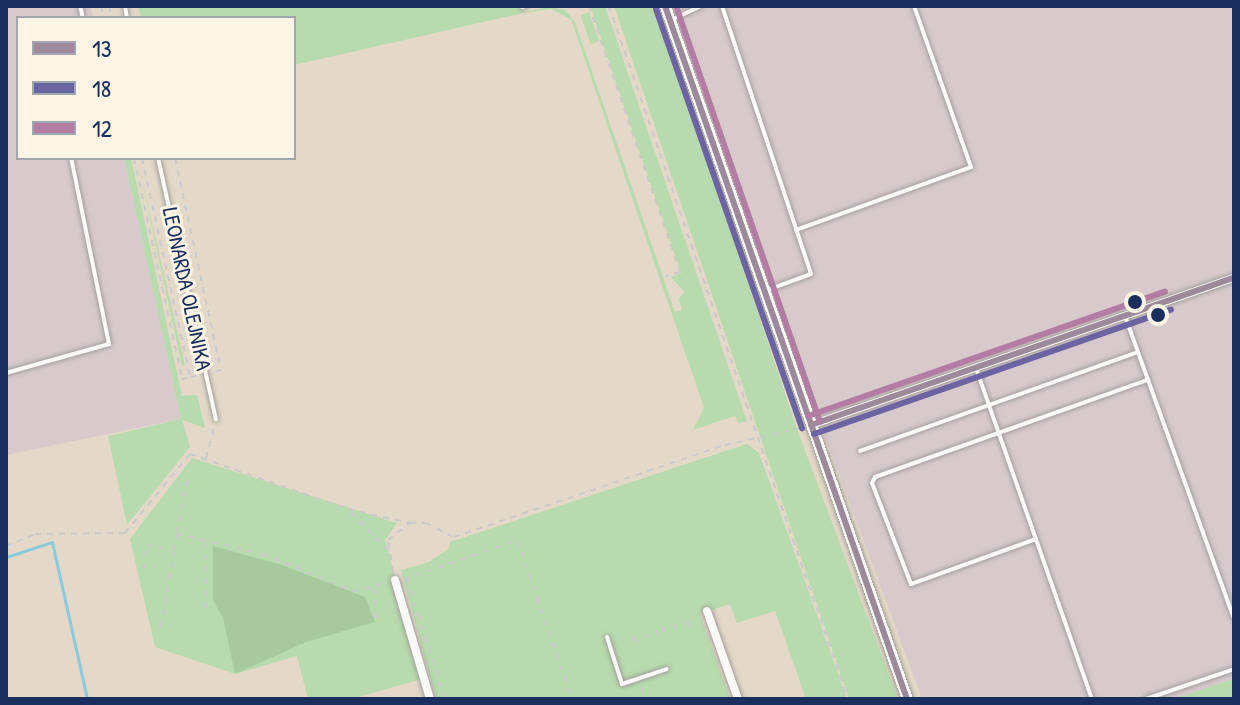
<!DOCTYPE html>
<html>
<head>
<meta charset="utf-8">
<style>
	body { margin:0 }
	#map { position:relative; width:1240px; height:705px; overflow:hidden; background:#e4d9c8; font-family:"Patrick Hand",sans-serif }
	div>[style] { position:absolute }
	[style*='--x'] { left:calc(var(--x)*1px); top:calc(var(--y)*1px); width:calc(var(--w)*1px); rotate:calc(var(--a)*1deg) }
	.industrial>* { inset:0; background:#d8cacc }
	.green>* { inset:0; background:#b7dbae; transform-origin:0 0 }
	.forest>* { inset:0; background:#a8c9a0 }
	.stream>* { height:3px; margin:-1.5px; padding:0 1.5px; transform-origin:1.5px; border-radius:1.5px; background:#8acbda }
	.path>* { height:2px; margin-top:-1px; transform-origin:0; background:repeating-linear-gradient(90deg,#cac9c9 0 6px,transparent 0 12px) }
	.roads { filter:drop-shadow(0 0 2px #a39f9b) drop-shadow(0 0 2px #a39f9b) }
	.service>* { height:4px; margin:-2px; padding:0 2px; transform-origin:2px; border-radius:2px; background:#fbf9f7 }
	.minor>* { height:8px; margin:-4px; padding:0 4px; transform-origin:4px; border-radius:4px; background:#fbf9f7 }
	.tertiary>* { height:11px; margin:-5.5px; padding:0 5.5px; transform-origin:5.5px; border-radius:5.5px; background:#fbf9f7 }
	.bus-1>* { height:6px; margin:-3px; padding:0 3px; transform-origin:3px; border-radius:3px; background:#9c8a9b }
	.bus-2>* { height:6px; margin:-3px; padding:0 3px; transform-origin:3px; border-radius:3px; background:#6c63a2 }
	.bus-3>* { height:6px; margin:-3px; padding:0 3px; transform-origin:3px; border-radius:3px; background:#b37ca3 }
	.dots>* { width:22px; height:22px; translate:-50% -50%; box-sizing:border-box; border:4px solid #fcf5e5; border-radius:50% }
	span { translate:-50% -50%; white-space:nowrap; text-align:center; line-height:1.15; -webkit-text-stroke:6px #fcf5e5; paint-order:stroke }
	.street-label { font-size:22px; color:#1b2f5e }
	.frame { position:absolute; inset:0; border:8px solid #1b2f5e; pointer-events:none }
	.legend { position:absolute; left:16px; top:16px; width:280px; height:144px; box-sizing:border-box; background:#fcf5e5; border:2px solid #a2a6af; margin:0; padding:10px 14px; list-style:none; font-size:24px; color:#1b2f5e }
	.legend li { display:flex; align-items:center; gap:16px; height:40px }
	.legend b { width:40px; border:2px solid #a2a6af }
</style>
</head>
<body>
<div id="map">
	<div class="industrial">
		<i style="clip-path:polygon(6px 6px,91px 6px,93px 18px,18px 18px,18px 158px,124px 158px,181px 419px,6px 455px)"></i>
		<i style="clip-path:polygon(679px 6px,1234px 6px,1234px 679px,1172px 699px,922px 699px,820px 422px)"></i>
	</div>
	<div class="green">
		<i style="clip-path:polygon(138px 6px,522px 6px,524px 12px,550px 7px,565px 10px,575px 22px,675px 312px,682px 310px,679px 299px,684px 292px,671px 277px,681px 273px,590px 6px,605px 6px,747px 421px,738px 423px,735px 416px,693px 430px,704px 408px,571px 19px,551px 9px,523px 13px,294px 65px,294px 18px,141px 18px)"></i>
		<i style="clip-path:polygon(614px 6px,655px 6px,797px 429px,898px 699px,849px 699px)"></i>
		<i style="left:589px;top:12px;width:31px;height:9px;rotate:71deg"></i>
		<i style="clip-path:polygon(124px 158px,131px 158px,182px 396px,197px 395px,205px 428px,182px 420px,190px 447px,127px 525px,108px 436px,181px 419px)"></i>
		<i style="clip-path:polygon(137px 158px,185px 365px,182px 366px)"></i>
		<i style="clip-path:polygon(747px 444px,759px 453px,847px 699px,806px 699px,775px 611px,737px 623px,730px 604px,700px 614px,730px 699px,436px 699px,401px 570px,429px 562px,448px 549px,450px 542px)"></i>
		<i style="clip-path:polygon(192px 458px,397px 523px,385px 540px,422px 679px,351px 699px,308px 699px,297px 656px,235px 674px,155px 647px,130px 539px)"></i>
		<i style="clip-path:polygon(1234px 679px,1234px 699px,1172px 699px)"></i>
	</div>
	<div class="forest">
		<i style="clip-path:polygon(213px 546px,279px 564px,365px 597px,375px 622px,306px 642px,235px 674px,223px 618px,213px 600px)"></i>
	</div>
	<div class="stream">
		<i style="--x:6;--y:557;--w:48;--a:-18.1"></i>
		<i style="--x:52;--y:542;--w:161;--a:77.4"></i>
	</div>
	<div class="path">
		<i style="--x:101;--y:6;--w:12;--a:76"></i>
		<i style="--x:109;--y:6;--w:12;--a:76"></i>
		<i style="--x:589;--y:6;--w:281;--a:71.1"></i>
		<i style="--x:680;--y:272;--w:15;--a:164"></i>
		<i style="--x:609;--y:6;--w:733;--a:70.97"></i>
		<i style="--x:134;--y:158;--w:226;--a:77.7"></i>
		<i style="--x:182;--y:379;--w:5;--a:-11"></i>
		<i style="--x:142;--y:158;--w:224;--a:77.6"></i>
		<i style="--x:190;--y:377;--w:10;--a:-11"></i>
		<i style="--x:175;--y:158;--w:217;--a:77.8"></i>
		<i style="--x:221;--y:370;--w:7;--a:164"></i>
		<i style="--x:831;--y:444;--w:16;--a:-83"></i>
		<i style="--x:206;--y:458;--w:30;--a:-75"></i>
		<i style="--x:177;--y:533;--w:54;--a:-79.3"></i>
		<i style="--x:6;--y:546;--w:31;--a:-22"></i>
		<i style="--x:35;--y:534;--w:90;--a:-0.6"></i>
		<i style="--x:125;--y:533;--w:102;--a:-50.6"></i>
		<i style="--x:190;--y:454;--w:167;--a:19.2"></i>
		<i style="--x:389;--y:551;--w:59;--a:-134.3"></i>
		<i style="--x:348;--y:509;--w:63;--a:12.9"></i>
		<i style="--x:144;--y:569;--w:24;--a:-83"></i>
		<i style="--x:147;--y:545;--w:27;--a:10"></i>
		<i style="--x:174;--y:550;--w:16;--a:-79"></i>
		<i style="--x:177;--y:534;--w:88;--a:13.1"></i>
		<i style="--x:263;--y:554;--w:97;--a:22.3"></i>
		<i style="--x:353;--y:591;--w:33;--a:-14"></i>
		<i style="--x:393;--y:572;--w:32;--a:-99"></i>
		<i style="--x:388;--y:540;--w:28;--a:-38"></i>
		<i style="--x:410;--y:523;--w:16;--a:0"></i>
		<i style="--x:426;--y:523;--w:31;--a:27"></i>
		<i style="--x:454;--y:537;--w:286;--a:-18.8"></i>
		<i style="--x:725;--y:445;--w:78;--a:-12.6"></i>
		<i style="--x:404;--y:579;--w:120;--a:-18.9"></i>
		<i style="--x:518;--y:540;--w:168;--a:71.2"></i>
		<i style="--x:407;--y:579;--w:126;--a:72"></i>
		<i style="--x:374;--y:588;--w:31;--a:84"></i>
		<i style="--x:205;--y:608;--w:66;--a:-88.3"></i>
		<i style="--x:687;--y:620;--w:9;--a:72"></i>
		<i style="--x:674;--y:624;--w:9;--a:72"></i>
		<i style="--x:161;--y:627;--w:77;--a:-80.3"></i>
		<i style="--x:663;--y:627;--w:9;--a:72"></i>
		<i style="--x:657;--y:630;--w:9;--a:72"></i>
		<i style="--x:646;--y:633;--w:9;--a:72"></i>
		<i style="--x:634;--y:637;--w:10;--a:66"></i>
		<i style="--x:642;--y:687;--w:13;--a:72"></i>
		<i style="--x:634;--y:699;--w:10;--a:-17"></i>
	</div>
	<div class="roads">
		<div class="service">
			<i style="--x:80;--y:6;--w:12;--a:76"></i>
			<i style="--x:125;--y:6;--w:12;--a:81"></i>
			<i style="--x:722;--y:6;--w:282;--a:71.6"></i>
			<i style="--x:811;--y:274;--w:47;--a:160"></i>
			<i style="--x:522;--y:7;--w:4;--a:-14"></i>
			<i style="--x:671;--y:20;--w:33;--a:-25"></i>
			<i style="--x:158;--y:158;--w:268;--a:77.5"></i>
			<i style="--x:796;--y:230;--w:186;--a:-19.8"></i>
			<i style="--x:971;--y:167;--w:171;--a:-109.5"></i>
			<i style="--x:1125;--y:316;--w:321;--a:70.2"></i>
			<i style="--x:976;--y:368;--w:351;--a:70.7"></i>
			<i style="--x:6;--y:373;--w:107;--a:-15.7"></i>
			<i style="--x:109;--y:344;--w:190;--a:-101.5"></i>
			<i style="--x:860;--y:451;--w:295;--a:-19.6"></i>
			<i style="--x:1036;--y:539;--w:133;--a:160.2"></i>
			<i style="--x:911;--y:584;--w:108;--a:-111.1"></i>
			<i style="--x:872;--y:483;--w:7;--a:-63"></i>
			<i style="--x:875;--y:477;--w:290;--a:-19.6"></i>
			<i style="--x:607;--y:637;--w:49;--a:72.3"></i>
			<i style="--x:622;--y:684;--w:47;--a:-18.4"></i>
			<i style="--x:1146;--y:699;--w:93;--a:-18.8"></i>
		</div>
		<div class="minor">
			<i style="--x:811;--y:425;--w:448;--a:-19.2"></i>
			<i style="--x:395;--y:580;--w:124;--a:73.6"></i>
			<i style="--x:707;--y:611;--w:93;--a:70.6"></i>
		</div>
		<div class="tertiary">
			<i style="--x:665;--y:6;--w:734;--a:70.75"></i>
		</div>
	</div>
	<div class="bus-1">
		<i style="--x:665;--y:6;--w:734;--a:70.75"></i>
		<i style="--x:811;--y:425;--w:448;--a:-19.2"></i>
	</div>
	<div class="bus-2">
		<i style="--x:656;--y:9;--w:444;--a:70.8"></i>
		<i style="--x:814;--y:434;--w:378;--a:-19.2"></i>
	</div>
	<div class="bus-3">
		<i style="--x:676;--y:6;--w:440;--a:70.9"></i>
		<i style="--x:808;--y:416;--w:378;--a:-19.2"></i>
	</div>
	<div class="dots">
		<i style="left:1135px;top:302px;background:#1b2f5e"></i>
		<i style="left:1158px;top:315px;background:#1b2f5e"></i>
	</div>
	<div class="street-label">
		<span style="left:187px;top:289px;rotate:78deg">LEONARDA OLEJNIKA</span>
	</div>
	<div class="frame"></div>
	<ul class="legend">
	<li><b style="height:10px;background:#9c8a9b"></b>13</li>
	<li><b style="height:10px;background:#6c63a2"></b>18</li>
	<li><b style="height:10px;background:#b37ca3"></b>12</li>
	</ul>
</div>
</body>
</html>
